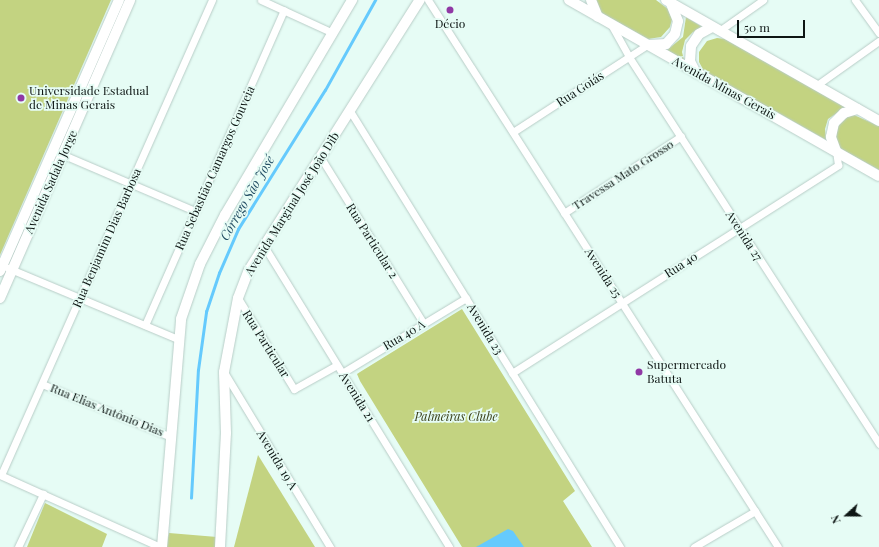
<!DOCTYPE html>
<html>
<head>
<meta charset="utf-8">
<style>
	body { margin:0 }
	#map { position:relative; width:879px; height:547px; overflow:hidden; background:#e6fcf5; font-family:"Playfair Display",serif }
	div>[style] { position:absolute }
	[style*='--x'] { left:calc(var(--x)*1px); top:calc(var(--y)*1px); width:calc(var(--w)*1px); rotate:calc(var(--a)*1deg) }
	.green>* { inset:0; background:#c3d381 }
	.water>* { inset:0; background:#65cafd }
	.stream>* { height:2.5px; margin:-1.25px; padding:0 1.25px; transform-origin:1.25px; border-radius:1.25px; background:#65cafd }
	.roads { filter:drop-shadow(0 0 1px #b8cdc7) drop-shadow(0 0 1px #b8cdc7) }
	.street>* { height:7px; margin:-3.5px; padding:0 3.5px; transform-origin:3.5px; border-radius:3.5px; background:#fff }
	.secondary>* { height:10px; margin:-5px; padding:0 5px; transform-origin:5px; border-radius:5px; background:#fff }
	.dots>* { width:11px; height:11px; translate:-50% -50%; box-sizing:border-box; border:2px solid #e6fcf5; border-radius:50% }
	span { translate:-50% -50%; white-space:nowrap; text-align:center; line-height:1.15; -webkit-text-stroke:3.5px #e6fcf5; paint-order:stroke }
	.poi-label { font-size:12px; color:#0e1614 }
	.left { translate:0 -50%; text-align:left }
	.street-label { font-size:12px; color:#0e1614 }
	.park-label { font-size:12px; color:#393f18; font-style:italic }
	.water-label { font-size:13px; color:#254f65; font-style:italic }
	.north { position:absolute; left:827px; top:495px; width:40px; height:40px; -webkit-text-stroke:3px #e6fcf5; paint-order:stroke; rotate:249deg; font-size:11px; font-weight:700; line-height:16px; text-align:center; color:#0e1614 }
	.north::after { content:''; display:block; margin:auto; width:14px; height:18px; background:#0e1614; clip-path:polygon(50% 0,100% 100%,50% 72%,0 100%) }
	.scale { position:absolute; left:737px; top:20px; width:68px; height:18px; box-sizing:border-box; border:2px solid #0e1614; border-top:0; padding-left:5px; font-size:12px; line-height:14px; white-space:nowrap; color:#0e1614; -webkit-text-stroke:3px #e6fcf5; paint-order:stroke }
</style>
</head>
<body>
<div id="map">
	<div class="green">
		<i style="clip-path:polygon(0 0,111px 0,0 255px)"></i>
		<i style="clip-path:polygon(595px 0,656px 0,668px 9px,672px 19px,670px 27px,661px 37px,648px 39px,601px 13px)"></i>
		<i style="clip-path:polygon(686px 17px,704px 28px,693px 32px,685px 40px,682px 52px,684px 60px,667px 50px,683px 37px)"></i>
		<i style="clip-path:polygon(717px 38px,725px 39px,846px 107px,828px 119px,825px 129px,826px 140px,704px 71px,699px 62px,699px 52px,707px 41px)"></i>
		<i style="clip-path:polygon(854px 115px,879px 126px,879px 170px,841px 149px,838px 144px,836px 137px,837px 126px,844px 118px)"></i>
		<i style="clip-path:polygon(462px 309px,575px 491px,563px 501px,592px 547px,462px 547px,360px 381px,357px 374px,360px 372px)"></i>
		<i style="clip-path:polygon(258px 455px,315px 547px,234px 547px)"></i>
		<i style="clip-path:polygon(45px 503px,107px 534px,102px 547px,27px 547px)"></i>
		<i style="clip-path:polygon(169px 533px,217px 537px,215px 547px,166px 547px)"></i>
	</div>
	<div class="water">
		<i style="clip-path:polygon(508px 529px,513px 531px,524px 547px,476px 547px)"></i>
	</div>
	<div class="stream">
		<i style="--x:191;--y:498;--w:128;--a:-86.9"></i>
		<i style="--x:198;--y:370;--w:59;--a:-82.1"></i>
		<i style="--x:206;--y:312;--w:41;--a:-71.6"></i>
		<i style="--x:219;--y:273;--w:48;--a:-66.6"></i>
		<i style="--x:238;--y:229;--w:164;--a:-58"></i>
		<i style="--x:325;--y:90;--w:103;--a:-60.9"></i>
	</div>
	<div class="roads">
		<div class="street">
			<i style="--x:261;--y:0;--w:79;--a:24.6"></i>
			<i style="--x:428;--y:0;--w:649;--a:57.39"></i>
			<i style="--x:855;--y:0;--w:41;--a:54"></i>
			<i style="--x:612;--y:26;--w:35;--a:61"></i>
			<i style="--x:629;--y:57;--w:461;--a:57.1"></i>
			<i style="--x:719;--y:31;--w:54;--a:-35.2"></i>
			<i style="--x:817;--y:85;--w:76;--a:-35.4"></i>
			<i style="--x:350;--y:111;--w:513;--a:58.23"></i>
			<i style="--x:513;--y:132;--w:160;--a:-33"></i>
			<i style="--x:59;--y:153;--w:148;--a:23.1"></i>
			<i style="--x:321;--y:158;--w:195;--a:58.2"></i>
			<i style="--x:564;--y:213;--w:140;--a:-33.3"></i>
			<i style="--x:264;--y:246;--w:353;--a:58.4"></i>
			<i style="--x:8;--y:268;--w:184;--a:22.7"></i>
			<i style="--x:238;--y:298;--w:107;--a:58.4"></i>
			<i style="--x:294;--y:389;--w:49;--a:-29.2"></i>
			<i style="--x:145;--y:325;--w:344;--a:-66.2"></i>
			<i style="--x:224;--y:372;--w:205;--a:58.8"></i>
			<i style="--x:342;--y:373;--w:145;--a:-31.2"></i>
			<i style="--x:512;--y:373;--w:387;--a:-32.5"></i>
			<i style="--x:838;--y:165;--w:14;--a:-98"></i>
			<i style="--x:42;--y:384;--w:139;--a:22.3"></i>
			<i style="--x:0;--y:475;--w:175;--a:24.2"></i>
			<i style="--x:1;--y:475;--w:520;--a:-66.05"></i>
			<i style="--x:18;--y:547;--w:59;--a:-64.7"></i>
			<i style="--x:694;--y:547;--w:71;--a:-30.5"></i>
		</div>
		<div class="secondary">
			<i style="--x:569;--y:0;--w:356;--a:29.6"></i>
			<i style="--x:591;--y:0;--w:18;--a:68"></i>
			<i style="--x:666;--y:0;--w:245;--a:29.6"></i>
			<i style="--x:649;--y:45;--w:17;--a:-3"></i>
			<i style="--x:666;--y:44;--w:13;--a:-48"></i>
			<i style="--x:675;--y:34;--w:13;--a:-77"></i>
			<i style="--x:678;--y:21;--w:18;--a:-112"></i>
			<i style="--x:696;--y:73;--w:13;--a:-117"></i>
			<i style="--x:690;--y:61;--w:15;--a:-86"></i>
			<i style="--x:691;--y:46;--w:14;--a:-56"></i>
			<i style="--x:699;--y:34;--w:15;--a:-28"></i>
			<i style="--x:836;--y:151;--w:15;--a:-110"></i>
			<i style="--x:831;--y:137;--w:14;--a:-78"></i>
			<i style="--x:834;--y:123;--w:14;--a:-45"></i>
			<i style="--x:844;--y:113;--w:14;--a:-17"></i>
			<i style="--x:0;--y:271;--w:296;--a:-66.3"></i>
			<i style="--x:0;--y:298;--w:325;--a:-66.4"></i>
			<i style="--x:162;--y:547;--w:229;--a:-85.2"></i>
			<i style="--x:181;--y:319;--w:58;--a:-70.9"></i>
			<i style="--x:200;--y:264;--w:55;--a:-63"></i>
			<i style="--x:225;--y:215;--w:250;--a:-59.4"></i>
			<i style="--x:220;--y:547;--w:114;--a:-87"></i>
			<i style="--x:226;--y:433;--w:61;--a:-91.9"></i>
			<i style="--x:224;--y:372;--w:75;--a:-79.3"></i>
			<i style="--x:238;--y:298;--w:30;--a:-69"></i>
			<i style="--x:249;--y:270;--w:320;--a:-57.7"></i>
		</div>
	</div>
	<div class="dots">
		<i style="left:450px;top:10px;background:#9038a5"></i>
		<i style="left:21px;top:98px;background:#9038a5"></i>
		<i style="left:639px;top:372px;background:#9038a5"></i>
	</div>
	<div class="poi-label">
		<span style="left:450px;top:24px">Décio</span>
		<span class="left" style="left:29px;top:98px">Universidade Estadual<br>de Minas Gerais</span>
		<span class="left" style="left:647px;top:372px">Supermercado<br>Batuta</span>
	</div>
	<div class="street-label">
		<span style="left:724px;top:88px;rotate:29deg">Avenida Minas Gerais</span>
		<span style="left:580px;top:89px;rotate:-33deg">Rua Goiás</span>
		<span style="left:215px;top:168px;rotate:-66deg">Rua Sebastião Camargos Gouveia</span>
		<span style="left:623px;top:175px;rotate:-33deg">Travessa Mato Grosso</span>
		<span style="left:51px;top:182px;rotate:-66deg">Avenida Sadala Jorge</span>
		<span style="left:292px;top:204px;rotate:-58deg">Avenida Marginal José João Dib</span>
		<span style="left:744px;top:236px;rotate:57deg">Avenida 27</span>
		<span style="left:107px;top:238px;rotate:-66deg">Rua Benjamim Dias Barbosa</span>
		<span style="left:372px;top:241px;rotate:58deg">Rua Particular 2</span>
		<span style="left:681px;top:265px;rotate:-33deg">Rua 40</span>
		<span style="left:603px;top:273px;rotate:57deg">Avenida 25</span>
		<span style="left:485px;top:329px;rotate:59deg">Avenida 23</span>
		<span style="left:404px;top:335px;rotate:-31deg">Rua 40 A</span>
		<span style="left:266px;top:344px;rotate:58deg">Rua Particular</span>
		<span style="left:357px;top:397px;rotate:58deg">Avenida 21</span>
		<span style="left:107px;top:410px;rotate:22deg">Rua Elias Antônio Dias</span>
		<span style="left:277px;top:460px;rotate:59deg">Avenida 19 A</span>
	</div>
	<div class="park-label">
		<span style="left:456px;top:417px">Palmeiras Clube</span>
	</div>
	<div class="water-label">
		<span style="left:247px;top:198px;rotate:-60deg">Córrego São José</span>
	</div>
	<div class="north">N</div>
	<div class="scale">50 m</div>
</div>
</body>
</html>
